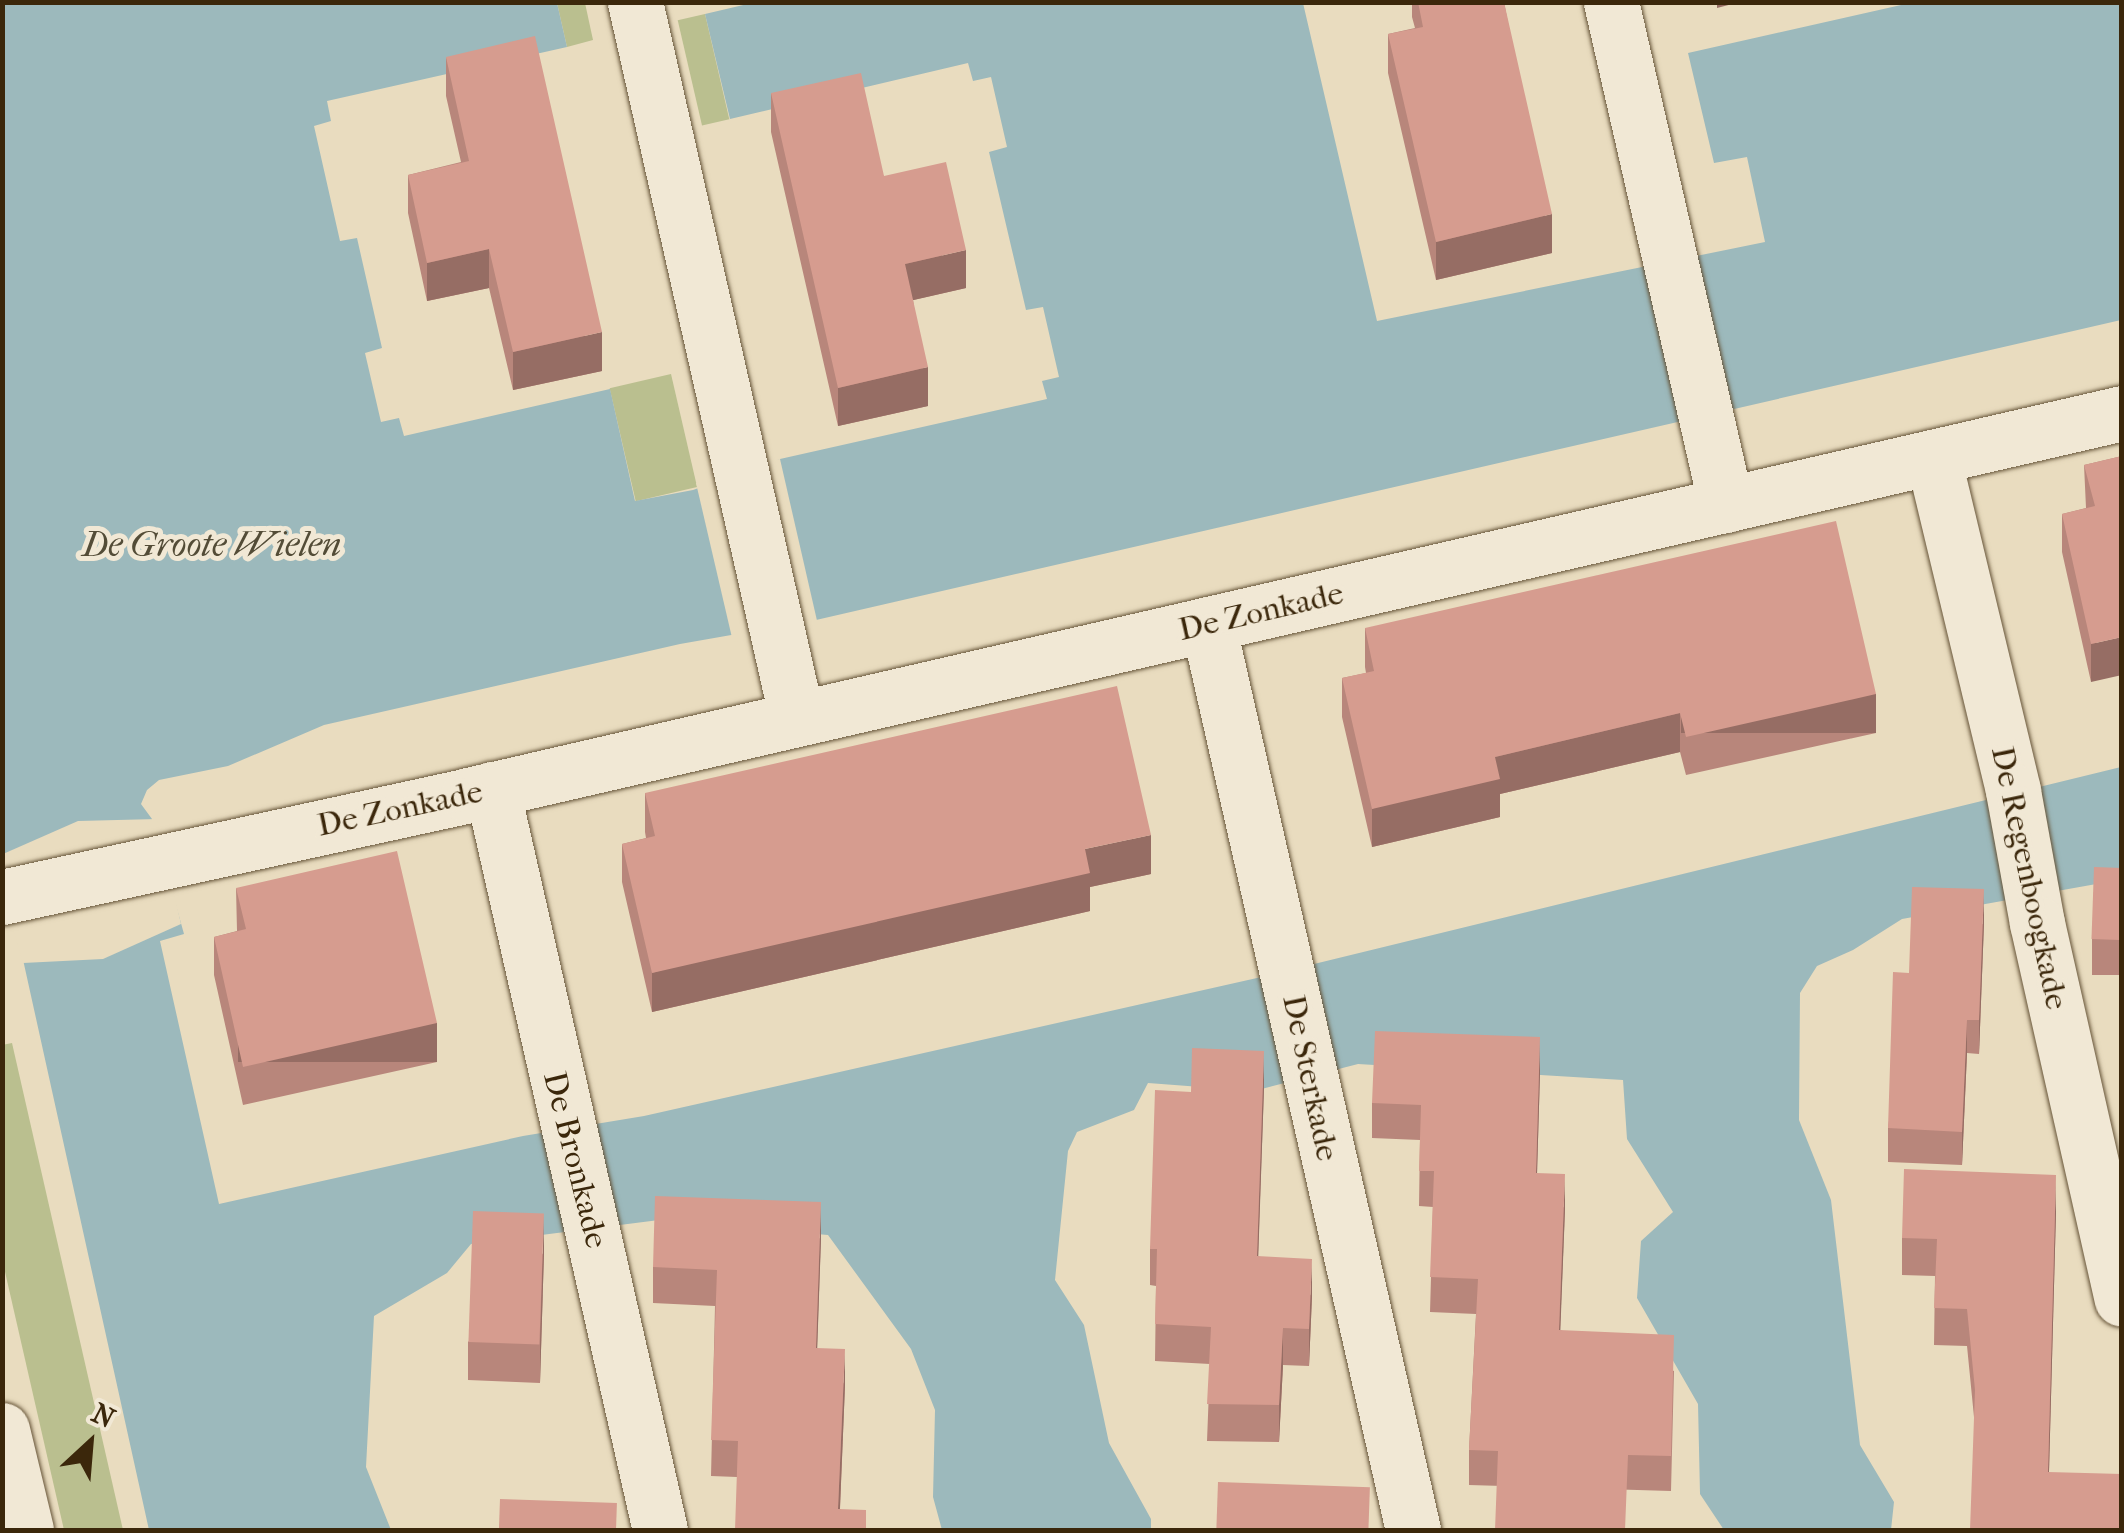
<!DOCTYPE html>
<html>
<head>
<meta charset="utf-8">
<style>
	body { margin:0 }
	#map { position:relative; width:2124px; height:1533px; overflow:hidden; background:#e9dcbf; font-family:"IM FELL French Canon",serif }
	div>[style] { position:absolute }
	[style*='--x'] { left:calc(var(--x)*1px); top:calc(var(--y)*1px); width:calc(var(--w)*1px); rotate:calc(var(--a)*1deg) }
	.green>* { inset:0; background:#babf8f; transform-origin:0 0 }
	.water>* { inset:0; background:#9cb9bc }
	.pier>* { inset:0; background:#e9dcbf }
	.roads { filter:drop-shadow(0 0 2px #665438) drop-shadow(0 0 2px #665438) }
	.street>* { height:55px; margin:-27.5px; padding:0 27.5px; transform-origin:27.5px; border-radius:27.5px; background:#f1e8d5 }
	.wall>* { inset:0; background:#b8867b }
	.shaded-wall>* { inset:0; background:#966d64; transform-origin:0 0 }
	.building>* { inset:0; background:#d69c8f; transform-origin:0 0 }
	span { translate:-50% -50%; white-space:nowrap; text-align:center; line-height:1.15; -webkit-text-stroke:10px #f1e8d5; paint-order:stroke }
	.street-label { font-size:32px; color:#3b270b }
	.water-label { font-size:35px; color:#534c37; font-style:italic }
	.frame { position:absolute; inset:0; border:5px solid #3b270b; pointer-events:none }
	.north { position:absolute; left:40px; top:1393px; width:100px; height:100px; -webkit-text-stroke:8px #f1e8d5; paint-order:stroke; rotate:26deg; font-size:28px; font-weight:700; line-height:40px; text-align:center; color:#3b270b }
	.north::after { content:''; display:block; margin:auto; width:35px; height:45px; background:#3b270b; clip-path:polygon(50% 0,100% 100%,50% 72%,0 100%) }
</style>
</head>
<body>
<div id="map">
	<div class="green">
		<i style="clip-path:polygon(557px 3px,585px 3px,593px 40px,567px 47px)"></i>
		<i style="left:705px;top:14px;width:108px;height:28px;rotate:77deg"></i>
		<i style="left:671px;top:374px;width:116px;height:63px;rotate:77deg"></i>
		<i style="clip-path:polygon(12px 1043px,123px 1530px,64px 1530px,3px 1263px,2px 1045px)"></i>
	</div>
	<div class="water">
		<i style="clip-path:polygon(756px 2px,1303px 3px,1377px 321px,1765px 242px,1747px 157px,1714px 163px,1688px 53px,1910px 3px,2121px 3px,2121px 320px,816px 620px,680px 644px,324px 725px,228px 766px,159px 780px,147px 790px,141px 804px,152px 819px,184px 934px,160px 941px,219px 1204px,523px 1136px,644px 1116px,1257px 978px,2121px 767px,2121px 885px,2102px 883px,1902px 919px,1853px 950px,1817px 966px,1800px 993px,1799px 1120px,1831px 1200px,1860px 1445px,1894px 1502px,1891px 1530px,1724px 1530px,1700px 1494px,1698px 1404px,1637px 1298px,1641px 1241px,1673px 1212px,1627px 1139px,1623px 1080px,1358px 1064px,1254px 1091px,1148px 1083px,1134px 1110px,1077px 1132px,1068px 1151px,1055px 1280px,1084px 1325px,1109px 1443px,1151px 1519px,1151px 1530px,942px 1530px,933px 1497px,935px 1410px,911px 1349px,828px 1235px,659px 1220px,471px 1244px,447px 1273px,374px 1316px,366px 1467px,391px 1530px,149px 1530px,3px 869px,2px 3px,557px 3px,567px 47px,327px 101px,331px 121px,314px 126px,340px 241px,357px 238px,382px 348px,365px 353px,381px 422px,399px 418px,404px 436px,610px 389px,635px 501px,693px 490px,780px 459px,1047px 399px,1042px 381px,1059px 377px,1043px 307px,1026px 310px,989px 152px,1007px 147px,991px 77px,973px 81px,968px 63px,730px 119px,705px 14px)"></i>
	</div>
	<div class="pier">
		<i style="clip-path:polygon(780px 459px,818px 625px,733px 642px,696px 483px,757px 462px)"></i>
		<i style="clip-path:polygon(157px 819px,181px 924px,103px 959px,23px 963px,2px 892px,3px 854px,78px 821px)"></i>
	</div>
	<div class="roads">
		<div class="street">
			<i style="--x:635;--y:2;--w:735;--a:77.27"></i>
			<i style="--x:1611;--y:2;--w:516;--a:77.12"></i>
			<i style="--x:1933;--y:457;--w:343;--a:76.5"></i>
			<i style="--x:2013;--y:791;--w:134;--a:79.7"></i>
			<i style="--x:2037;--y:923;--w:385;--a:77.3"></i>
			<i style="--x:1208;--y:624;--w:929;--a:77.25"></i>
			<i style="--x:492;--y:789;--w:760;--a:77.23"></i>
			<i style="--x:2;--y:897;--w:477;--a:-12.3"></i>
			<i style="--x:468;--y:795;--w:1698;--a:-13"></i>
			<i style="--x:2;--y:1430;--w:103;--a:76.5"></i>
		</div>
	</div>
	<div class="wall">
		<i style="clip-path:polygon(1412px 2px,1504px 2px,1552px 253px,1436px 280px,1388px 73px,1388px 34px,1415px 28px,1412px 17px)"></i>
		<i style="clip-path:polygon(446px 57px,602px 371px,513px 390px,489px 288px,427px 301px,408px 213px,408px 175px,461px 162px,446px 96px)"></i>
		<i style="clip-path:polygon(771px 93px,884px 176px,966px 288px,913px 300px,928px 406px,838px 426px,771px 132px)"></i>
		<i style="clip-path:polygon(2122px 456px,2091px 682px,2062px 552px,2062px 514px,2086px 508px,2084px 465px)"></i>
		<i style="clip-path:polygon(1365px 628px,1876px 733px,1686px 775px,1680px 752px,1500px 794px,1500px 817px,1372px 847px,1342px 717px,1342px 678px,1366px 673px,1365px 667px)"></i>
		<i style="clip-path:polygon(645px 793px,1151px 874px,1090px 887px,1090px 911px,652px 1012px,622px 882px,622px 844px,646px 838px,645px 832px)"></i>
		<i style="clip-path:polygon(2122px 868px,2122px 975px,2092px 975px,2092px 939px)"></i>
		<i style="clip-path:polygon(236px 888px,437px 1062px,243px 1105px,214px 975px,214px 937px,237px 931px)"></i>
		<i style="clip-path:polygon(1984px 923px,1979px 1054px,1967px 1053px,1962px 1165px,1888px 1162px,1888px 1128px,1909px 973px)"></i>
		<i style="clip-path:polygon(1540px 1073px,1537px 1173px,1565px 1209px,1560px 1330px,1674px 1371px,1671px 1491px,1469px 1485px,1469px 1450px,1476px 1314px,1430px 1312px,1433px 1207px,1419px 1206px,1420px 1140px,1372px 1138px,1372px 1103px)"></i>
		<i style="clip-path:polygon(1264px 1088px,1258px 1256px,1312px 1296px,1309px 1366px,1283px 1365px,1279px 1442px,1207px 1441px,1210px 1364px,1155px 1361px,1156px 1286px,1150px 1285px,1150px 1249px,1191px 1092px)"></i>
		<i style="clip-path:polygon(2056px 1212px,2049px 1472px,2122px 1530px,1974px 1417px,1967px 1346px,1934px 1345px,1935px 1276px,1902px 1275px,1902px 1238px)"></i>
		<i style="clip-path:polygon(821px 1238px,817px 1348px,845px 1385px,840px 1509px,866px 1530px,737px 1477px,711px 1476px,715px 1306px,653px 1303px,653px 1267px)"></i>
		<i style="clip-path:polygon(544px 1252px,540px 1383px,468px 1380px,468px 1342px)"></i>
	</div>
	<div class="shaded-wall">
		<i style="clip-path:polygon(1717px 2px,1740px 2px,1717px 8px)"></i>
		<i style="clip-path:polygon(1552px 214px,1552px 253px,1436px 280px,1436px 242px)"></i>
		<i style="clip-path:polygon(489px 249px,489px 288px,427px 301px,427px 263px)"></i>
		<i style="clip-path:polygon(966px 250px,966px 288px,905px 302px,905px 264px)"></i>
		<i style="clip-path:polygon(602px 332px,602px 371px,513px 390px,513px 352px)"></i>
		<i style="clip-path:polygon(928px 367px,928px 406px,838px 426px,838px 388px)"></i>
		<i style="clip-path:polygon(2122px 637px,2122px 675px,2091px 682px,2091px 644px)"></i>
		<i style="left:1876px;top:694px;width:39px;height:195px;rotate:90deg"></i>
		<i style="clip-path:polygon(1680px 713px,1680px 752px,1500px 794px,1500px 817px,1372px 847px,1372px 809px,1495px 757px)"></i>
		<i style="clip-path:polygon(1151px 835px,1151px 874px,1090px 887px,1090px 911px,652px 1012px,652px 973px,1085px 849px)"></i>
		<i style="clip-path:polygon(1984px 889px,1984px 923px,1979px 1054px,1979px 1020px)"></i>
		<i style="clip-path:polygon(1967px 1020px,1967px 1053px,1962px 1165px,1962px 1132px)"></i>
		<i style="left:437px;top:1023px;width:39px;height:199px;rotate:90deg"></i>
		<i style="clip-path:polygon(1540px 1037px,1540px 1073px,1536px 1208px,1536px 1173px)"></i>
		<i style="clip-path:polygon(1264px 1051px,1264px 1088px,1257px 1293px,1257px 1256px)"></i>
		<i style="clip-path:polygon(1565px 1174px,1565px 1209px,1559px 1365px,1559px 1330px)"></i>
		<i style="clip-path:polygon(2056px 1175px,2056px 1212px,2048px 1508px,2048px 1472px)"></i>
		<i style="clip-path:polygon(821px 1202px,821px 1238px,816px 1384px,816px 1348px)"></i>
		<i style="clip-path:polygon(544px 1214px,544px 1252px,540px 1383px,540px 1344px)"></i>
		<i style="clip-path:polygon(1312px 1259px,1312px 1296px,1309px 1366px,1309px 1329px)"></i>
		<i style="clip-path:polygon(1283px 1328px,1283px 1365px,1279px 1442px,1279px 1405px)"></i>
		<i style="clip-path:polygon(845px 1349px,845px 1385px,839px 1530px,838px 1509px)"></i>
	</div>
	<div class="building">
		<i style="clip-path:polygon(1418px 2px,1504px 2px,1552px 214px,1436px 242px,1388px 34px,1423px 27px)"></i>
		<i style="clip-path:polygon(535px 36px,602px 332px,513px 352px,489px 249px,427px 263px,408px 175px,469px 161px,446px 57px)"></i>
		<i style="clip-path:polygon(861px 73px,884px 176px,946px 162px,966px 250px,905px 264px,928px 367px,838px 388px,771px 93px)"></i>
		<i style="clip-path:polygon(2122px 456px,2122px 637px,2091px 644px,2062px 514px,2095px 506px,2084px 465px)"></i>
		<i style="clip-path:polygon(1836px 521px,1876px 694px,1686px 737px,1680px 713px,1495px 757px,1500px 779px,1372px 809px,1342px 678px,1374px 671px,1365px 628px)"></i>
		<i style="clip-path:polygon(1117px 686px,1151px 835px,1085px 849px,1090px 873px,652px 973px,622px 844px,655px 836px,645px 793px)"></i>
		<i style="clip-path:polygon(397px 851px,437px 1023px,243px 1067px,214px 937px,246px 929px,236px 888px)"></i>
		<i style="left:2094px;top:867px;width:28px;height:72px;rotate:2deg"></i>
		<i style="clip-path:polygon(1912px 887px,1984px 889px,1979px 1020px,1967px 1020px,1962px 1132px,1888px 1128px,1893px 972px,1909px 973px)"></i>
		<i style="clip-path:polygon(1375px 1031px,1540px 1037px,1536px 1173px,1565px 1174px,1559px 1330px,1674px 1335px,1671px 1456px,1628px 1455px,1625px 1530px,1495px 1530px,1498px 1451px,1469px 1450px,1478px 1279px,1430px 1277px,1434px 1171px,1419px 1171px,1421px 1105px,1372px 1103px)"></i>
		<i style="clip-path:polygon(1192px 1048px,1264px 1051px,1257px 1256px,1312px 1259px,1309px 1329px,1283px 1328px,1279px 1405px,1207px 1404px,1211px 1327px,1155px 1324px,1157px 1249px,1150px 1249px,1155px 1090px,1191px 1092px)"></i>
		<i style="clip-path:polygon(1904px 1169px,2056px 1175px,2048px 1472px,2122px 1474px,2122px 1530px,1970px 1530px,1975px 1390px,1967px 1309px,1934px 1308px,1937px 1239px,1902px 1238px)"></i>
		<i style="clip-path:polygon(655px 1196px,821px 1202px,816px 1348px,845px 1349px,838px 1509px,866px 1510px,866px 1530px,735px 1530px,738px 1441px,711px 1440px,717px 1270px,653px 1267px)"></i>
		<i style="left:473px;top:1211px;width:71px;height:131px;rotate:2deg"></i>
		<i style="left:1218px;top:1482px;width:152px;height:48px;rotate:2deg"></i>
		<i style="left:500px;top:1499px;width:117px;height:31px;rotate:2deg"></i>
	</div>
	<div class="street-label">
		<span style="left:1261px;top:612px;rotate:-13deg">De Zonkade</span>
		<span style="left:400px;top:809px;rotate:-12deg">De Zonkade</span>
		<span style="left:2029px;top:878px;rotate:78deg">De Regenboogkade</span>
		<span style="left:1310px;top:1078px;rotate:78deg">De Sterkade</span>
		<span style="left:575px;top:1160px;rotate:76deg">De Bronkade</span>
	</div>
	<div class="water-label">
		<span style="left:212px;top:545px">De Groote Wielen</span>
	</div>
	<div class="frame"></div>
	<div class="north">N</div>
</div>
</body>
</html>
